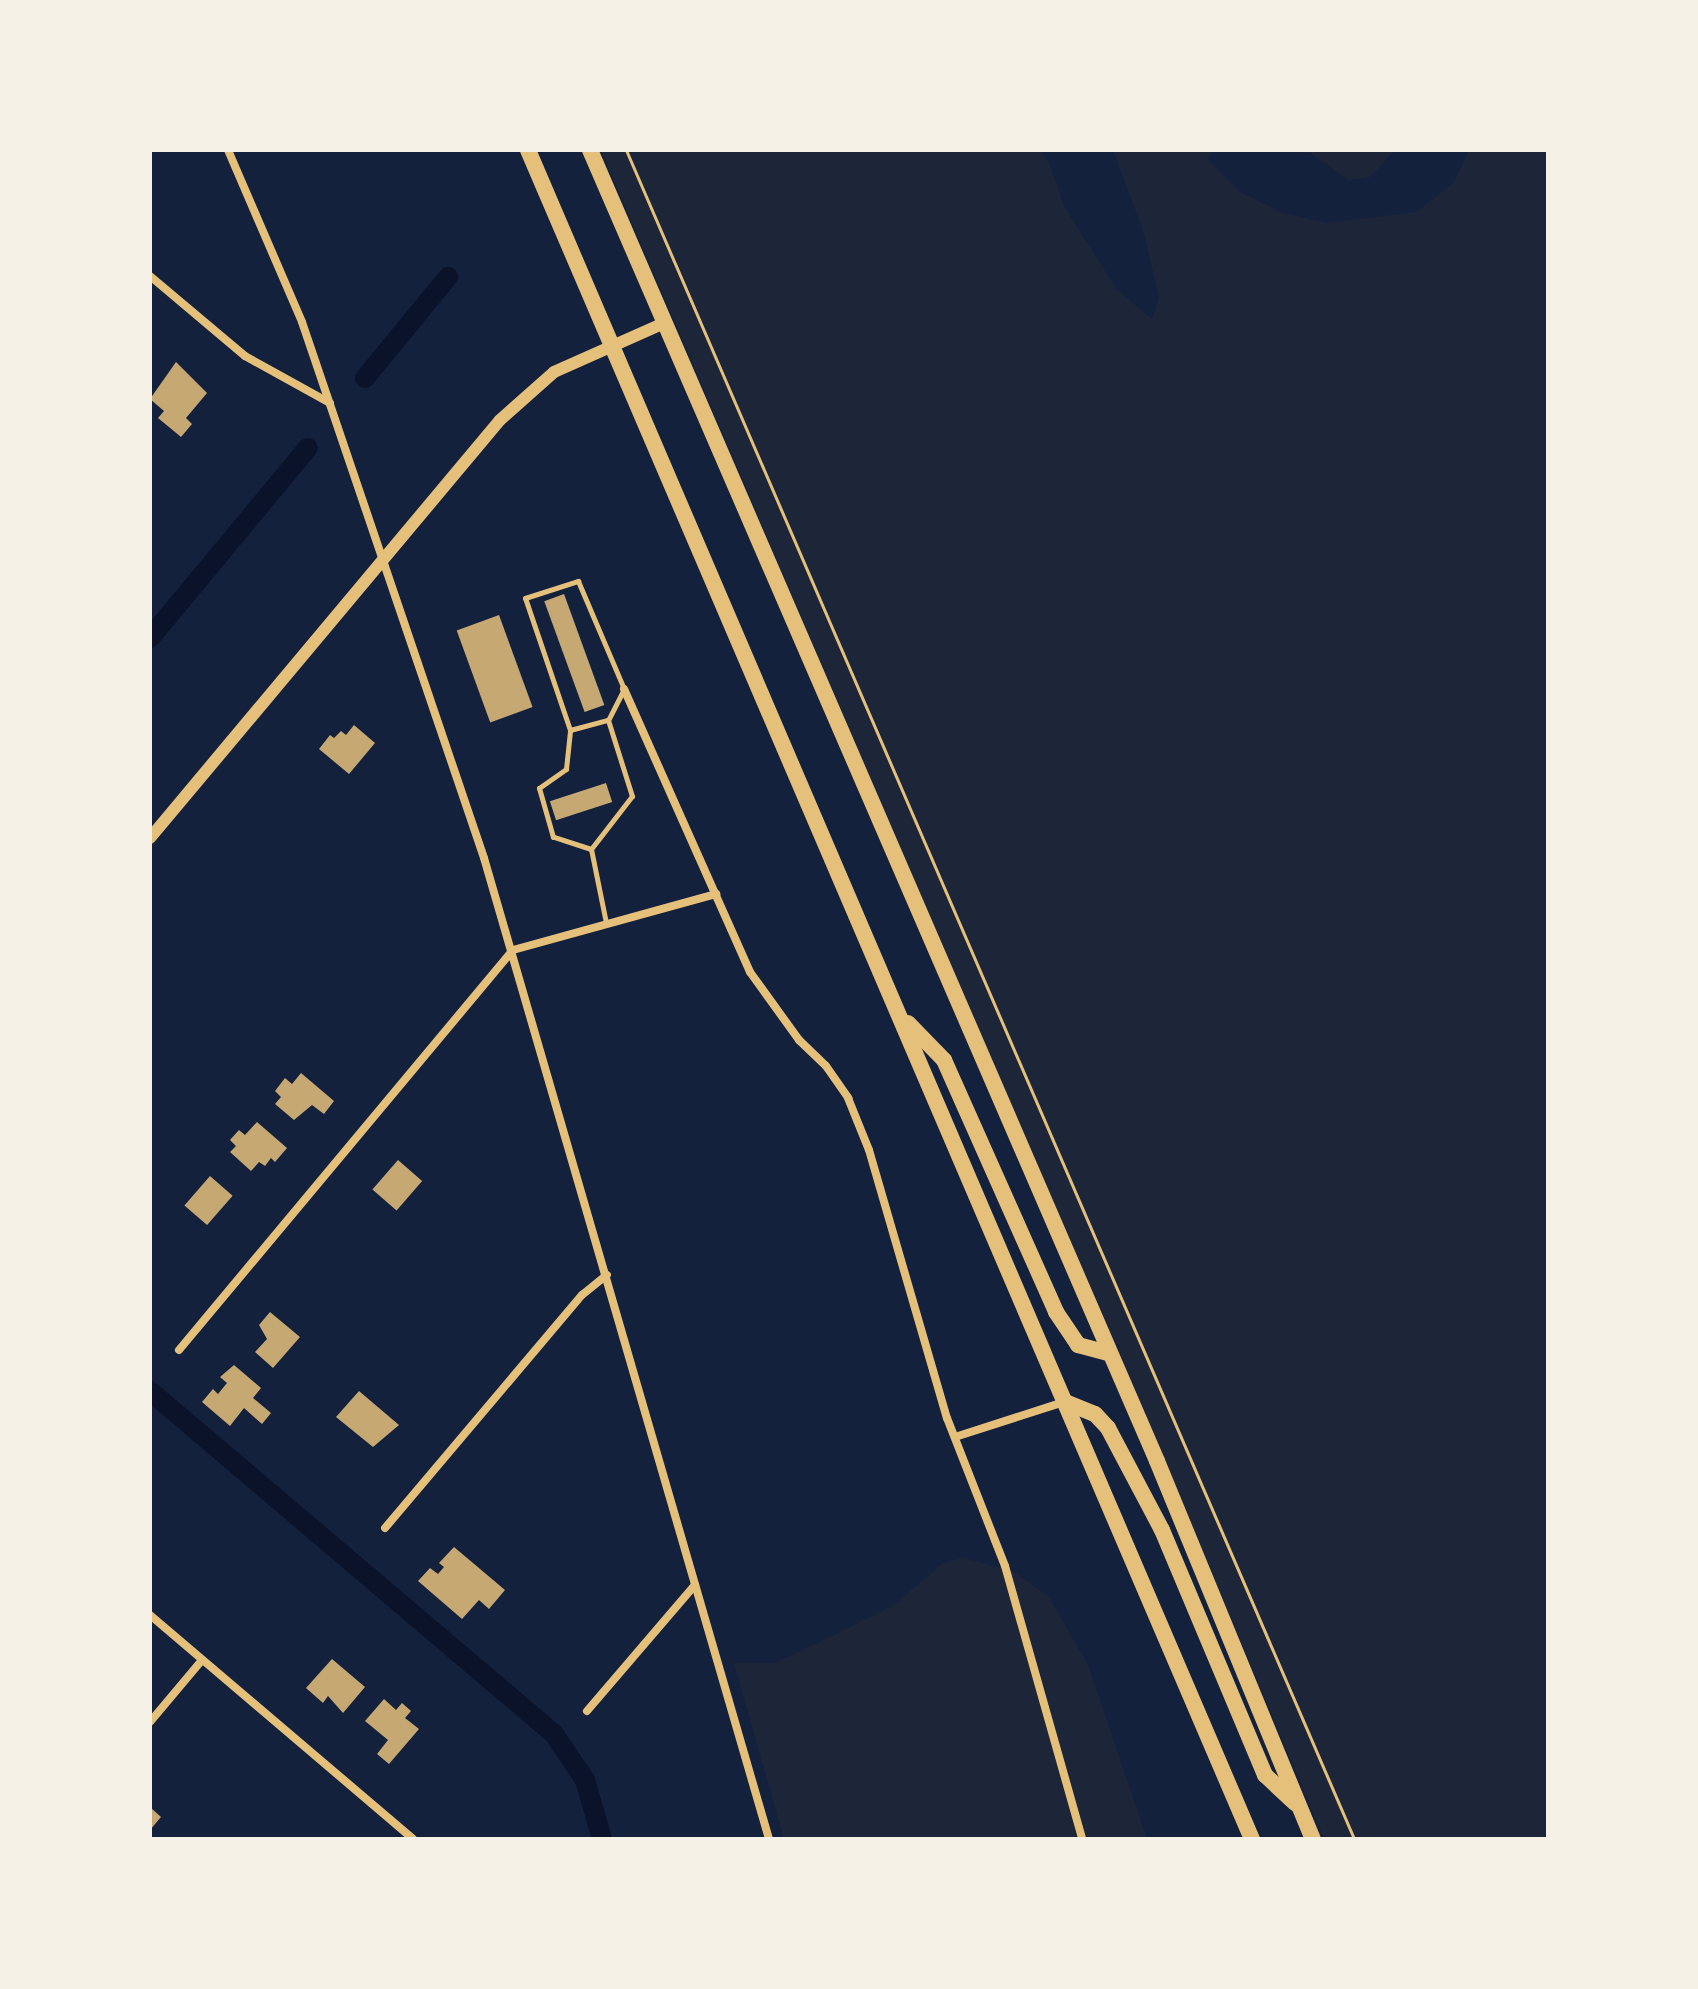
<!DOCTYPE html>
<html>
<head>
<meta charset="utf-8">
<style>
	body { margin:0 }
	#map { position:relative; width:1698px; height:1989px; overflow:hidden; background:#14213d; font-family:"Fira Sans Condensed",sans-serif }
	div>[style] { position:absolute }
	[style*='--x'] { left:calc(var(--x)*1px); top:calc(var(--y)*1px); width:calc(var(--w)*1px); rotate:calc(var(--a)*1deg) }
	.green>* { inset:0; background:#1d2539 }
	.canal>* { height:20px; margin:-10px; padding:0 10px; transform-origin:10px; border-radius:10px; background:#0b132b }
	.building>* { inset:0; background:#c6a872; transform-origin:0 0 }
	.path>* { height:3px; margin:-1.5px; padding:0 1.5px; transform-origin:1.5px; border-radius:1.5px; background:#e5c07b }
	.service>* { height:5px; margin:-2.5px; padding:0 2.5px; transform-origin:2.5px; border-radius:2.5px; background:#e5c07b }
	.minor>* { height:8px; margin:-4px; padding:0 4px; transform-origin:4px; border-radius:4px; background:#e5c07b }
	.tertiary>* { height:12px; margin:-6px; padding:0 6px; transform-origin:6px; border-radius:6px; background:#e5c07b }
	.trunk>* { height:16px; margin:-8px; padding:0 8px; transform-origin:8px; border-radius:8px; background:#e5c07b }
	span { translate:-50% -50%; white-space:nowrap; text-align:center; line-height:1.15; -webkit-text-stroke:7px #f6f1e7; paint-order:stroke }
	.frame { position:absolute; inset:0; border:152px solid #f6f1e7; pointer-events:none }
</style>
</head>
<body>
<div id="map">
	<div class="green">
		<i style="clip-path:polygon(601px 150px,1039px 150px,1049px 162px,1064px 206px,1117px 290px,1152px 319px,1159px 298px,1144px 233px,1113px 150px,1214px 150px,1207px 159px,1240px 192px,1283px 213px,1327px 223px,1417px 212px,1454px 182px,1469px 150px,1548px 150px,1548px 1839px,1324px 1839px,1119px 1351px,1121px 1345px,1116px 1344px,1037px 1166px)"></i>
		<i style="clip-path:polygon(1266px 150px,1395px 150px,1370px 177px,1348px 180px,1310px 153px)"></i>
		<i style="clip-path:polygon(963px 1558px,1012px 1571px,1048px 1596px,1088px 1665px,1147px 1839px,784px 1839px,734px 1663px,776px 1663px,893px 1606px,943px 1563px)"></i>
	</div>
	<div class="canal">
		<i style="--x:365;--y:378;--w:131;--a:-50.6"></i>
		<i style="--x:150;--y:638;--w:247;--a:-50.3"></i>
		<i style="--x:150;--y:1391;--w:530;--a:40.33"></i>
		<i style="--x:554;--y:1734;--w:55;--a:56"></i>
		<i style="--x:585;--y:1780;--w:61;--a:73.9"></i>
	</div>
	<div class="building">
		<i style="clip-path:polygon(176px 362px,207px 393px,186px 418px,192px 424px,181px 437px,158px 418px,164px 411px,150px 399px)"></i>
		<i style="left:564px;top:594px;width:118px;height:21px;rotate:70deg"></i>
		<i style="left:499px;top:615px;width:98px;height:45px;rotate:70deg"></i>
		<i style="clip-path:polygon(354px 725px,375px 743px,349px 774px,319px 749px,330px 735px,334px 738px,341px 731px,346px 735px)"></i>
		<i style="left:606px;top:783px;width:20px;height:59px;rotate:72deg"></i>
		<i style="clip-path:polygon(301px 1073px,334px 1101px,324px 1114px,312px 1105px,294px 1120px,275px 1104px,281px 1097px,275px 1091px,285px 1078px,292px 1084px)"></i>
		<i style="clip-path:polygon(257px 1122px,287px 1148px,275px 1162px,271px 1158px,265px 1166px,259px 1162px,251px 1171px,230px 1152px,236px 1146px,230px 1140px,239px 1130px,245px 1135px)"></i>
		<i style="left:398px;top:1160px;width:32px;height:39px;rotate:41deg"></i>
		<i style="left:210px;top:1176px;width:30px;height:39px;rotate:41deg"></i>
		<i style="clip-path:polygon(270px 1312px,300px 1337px,273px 1368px,255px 1352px,267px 1339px,259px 1325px)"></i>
		<i style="clip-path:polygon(234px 1365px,261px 1388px,253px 1398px,271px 1413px,262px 1424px,244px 1408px,230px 1426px,202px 1402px,213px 1389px,218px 1394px,227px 1383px,220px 1377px)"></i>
		<i style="clip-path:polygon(359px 1391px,399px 1425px,373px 1447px,336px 1417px)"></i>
		<i style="clip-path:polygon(454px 1547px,505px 1590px,489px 1609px,479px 1600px,462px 1619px,418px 1581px,430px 1568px,438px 1574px,444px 1567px,439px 1563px)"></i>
		<i style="clip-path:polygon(332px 1659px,365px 1687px,343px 1713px,328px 1696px,323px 1703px,306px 1688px)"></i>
		<i style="clip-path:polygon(384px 1699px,396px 1710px,402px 1703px,411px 1711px,405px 1718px,419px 1729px,389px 1764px,377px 1754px,388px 1740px,365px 1721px)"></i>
		<i style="clip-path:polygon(150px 1807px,161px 1817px,150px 1830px)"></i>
	</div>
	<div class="path">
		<i style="--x:626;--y:150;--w:1839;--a:66.68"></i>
	</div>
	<div class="service">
		<i style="--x:570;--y:730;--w:39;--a:-15"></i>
		<i style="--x:591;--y:849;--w:40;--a:-162"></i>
		<i style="--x:553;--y:837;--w:51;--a:-105.9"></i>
		<i style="--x:539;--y:788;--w:33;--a:-35"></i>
		<i style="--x:566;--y:769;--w:39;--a:-84"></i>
		<i style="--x:570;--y:730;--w:139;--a:-108.8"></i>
		<i style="--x:525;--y:598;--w:56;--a:-17.8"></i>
		<i style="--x:578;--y:581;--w:117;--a:66.9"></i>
		<i style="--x:624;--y:689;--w:35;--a:117"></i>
		<i style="--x:608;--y:720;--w:80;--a:72.5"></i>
		<i style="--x:632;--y:796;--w:67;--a:127.7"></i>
		<i style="--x:591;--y:849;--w:76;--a:78.5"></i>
	</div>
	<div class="minor">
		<i style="--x:228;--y:150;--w:187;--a:66.7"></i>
		<i style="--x:302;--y:322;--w:566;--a:71.24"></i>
		<i style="--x:484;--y:858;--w:1022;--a:73.8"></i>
		<i style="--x:150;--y:276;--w:124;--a:40.1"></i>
		<i style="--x:245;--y:356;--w:97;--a:28.9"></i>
		<i style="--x:624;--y:689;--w:310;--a:66"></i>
		<i style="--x:750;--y:972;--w:84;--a:54.2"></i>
		<i style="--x:799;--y:1040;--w:37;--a:44"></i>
		<i style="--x:826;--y:1066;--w:39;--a:55"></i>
		<i style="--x:848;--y:1098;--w:56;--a:68"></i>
		<i style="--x:869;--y:1150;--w:279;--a:73.8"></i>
		<i style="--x:947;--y:1418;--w:159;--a:68.6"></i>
		<i style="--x:1005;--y:1566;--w:284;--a:74.2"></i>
		<i style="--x:179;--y:1350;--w:521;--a:-50.14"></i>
		<i style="--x:513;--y:950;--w:211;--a:-15.4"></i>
		<i style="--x:955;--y:1437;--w:114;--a:-17.8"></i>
		<i style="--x:385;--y:1528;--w:305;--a:-49.8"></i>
		<i style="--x:582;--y:1295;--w:32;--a:-39"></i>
		<i style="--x:150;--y:1615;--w:345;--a:40.4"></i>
		<i style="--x:587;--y:1711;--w:166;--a:-49.4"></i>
		<i style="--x:150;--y:1722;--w:81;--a:-50"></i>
	</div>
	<div class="tertiary">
		<i style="--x:150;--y:838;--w:545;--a:-50.06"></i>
		<i style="--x:500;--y:420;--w:72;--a:-41.6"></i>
		<i style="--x:554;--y:372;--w:120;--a:-24"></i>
	</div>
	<div class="trunk">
		<i style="--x:528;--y:150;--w:1838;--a:66.8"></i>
		<i style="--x:590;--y:150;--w:1428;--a:66.61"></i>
		<i style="--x:1157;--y:1461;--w:409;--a:67.6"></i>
		<i style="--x:908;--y:1023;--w:52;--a:45.8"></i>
		<i style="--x:944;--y:1060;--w:276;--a:66"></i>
		<i style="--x:1056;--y:1312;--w:40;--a:56"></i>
		<i style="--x:1078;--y:1345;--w:31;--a:15"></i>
		<i style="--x:1065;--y:1402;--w:32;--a:22"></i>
		<i style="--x:1095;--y:1414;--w:19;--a:47"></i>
		<i style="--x:1108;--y:1428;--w:115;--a:62.1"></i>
		<i style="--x:1162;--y:1530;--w:266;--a:67.2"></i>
		<i style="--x:1265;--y:1775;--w:42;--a:43.1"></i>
	</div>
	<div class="frame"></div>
</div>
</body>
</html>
